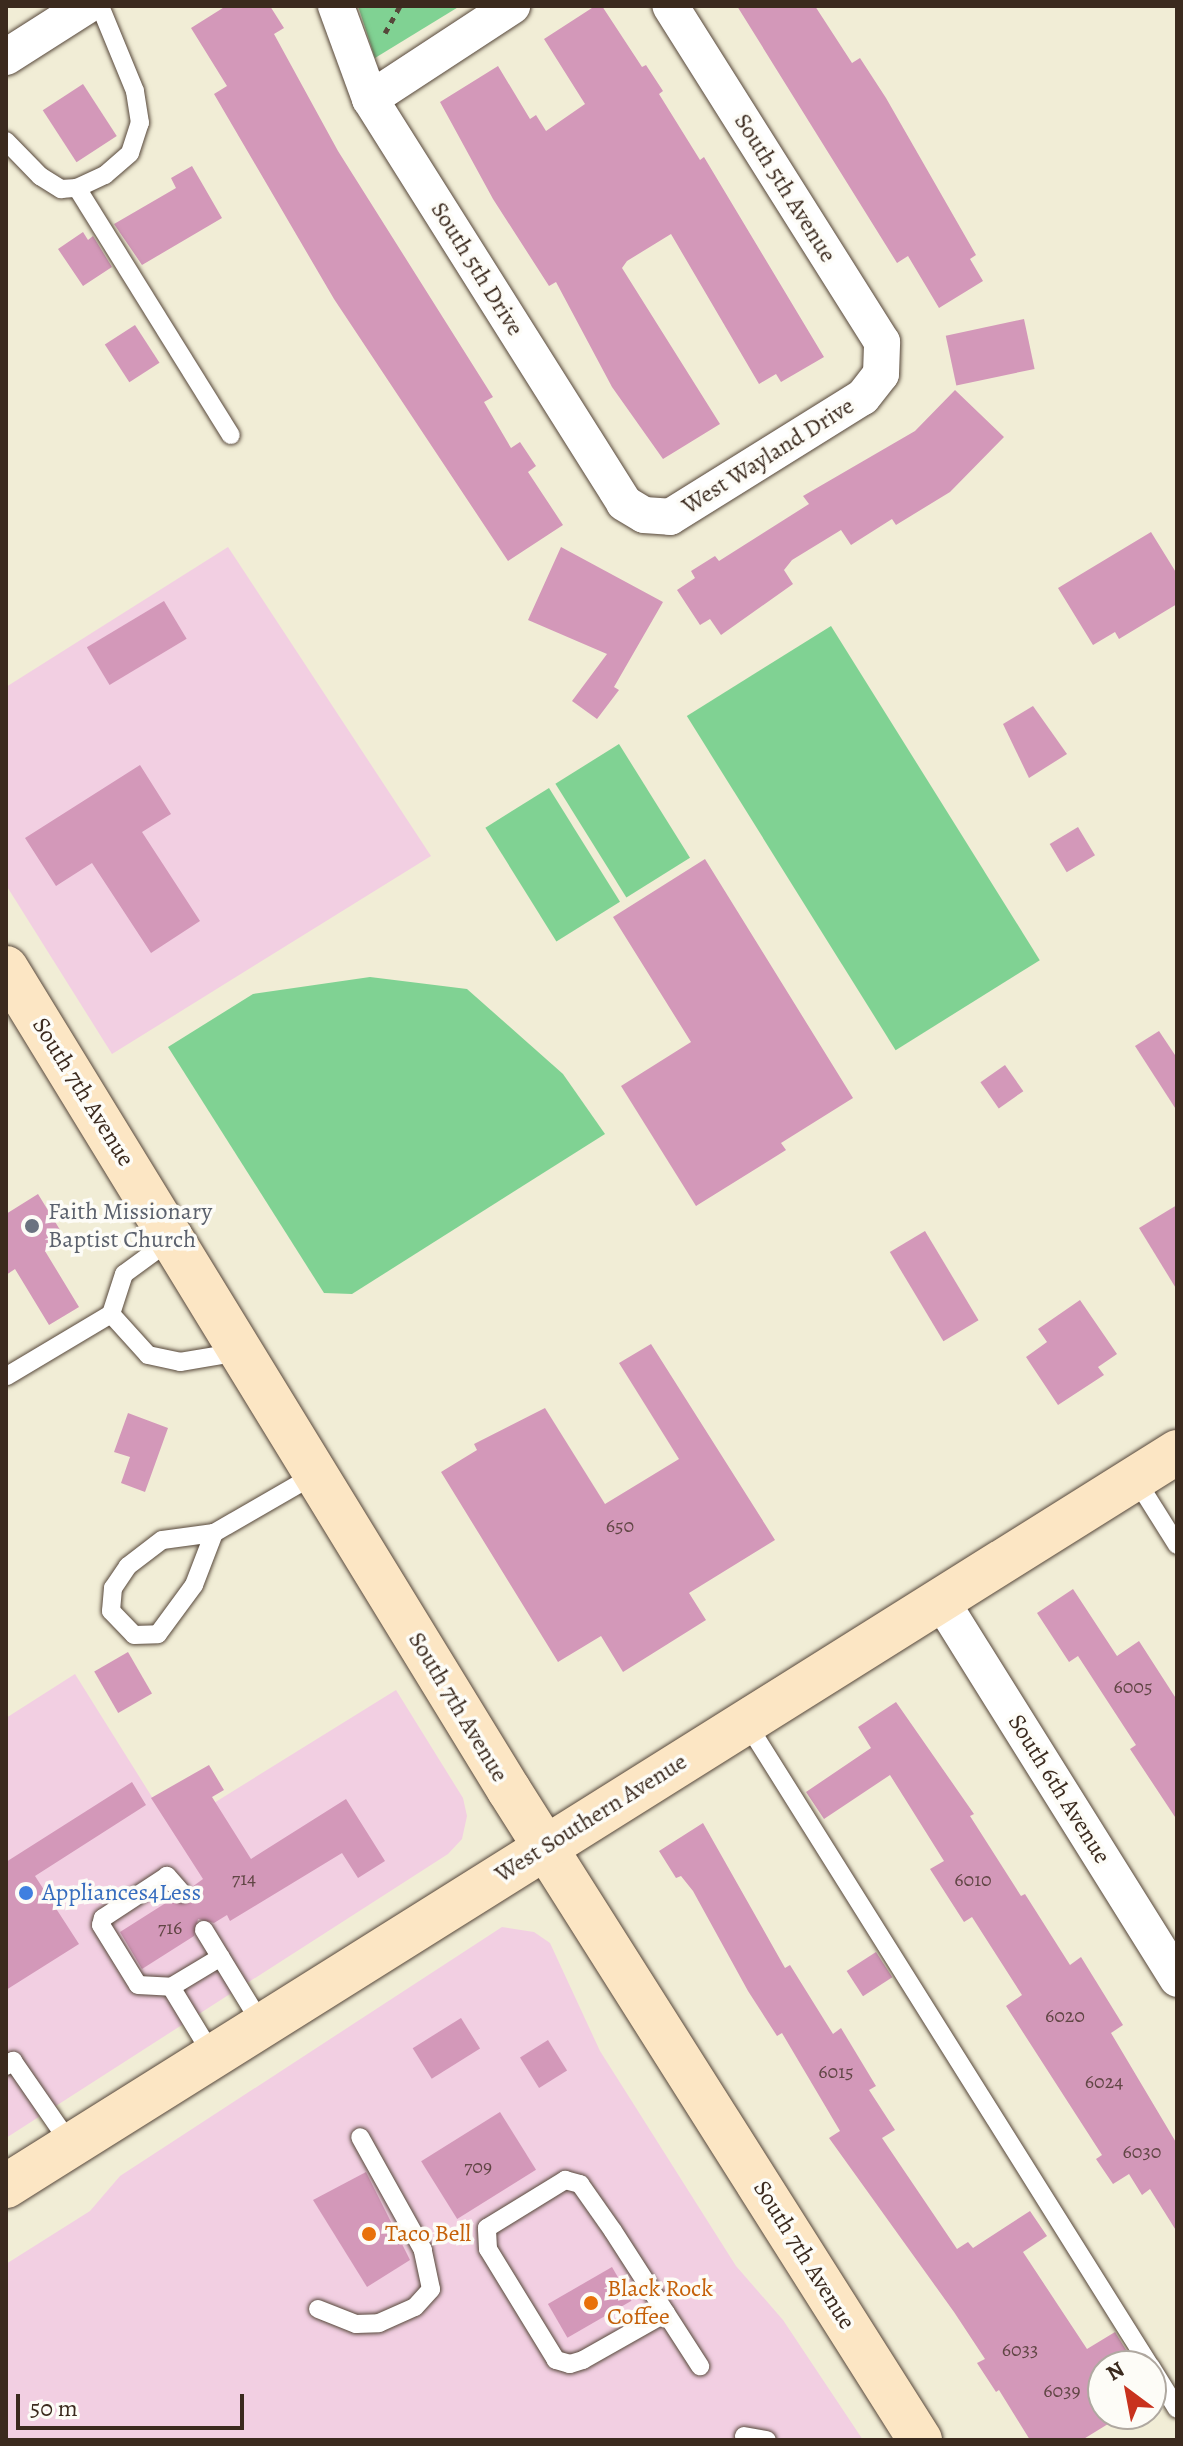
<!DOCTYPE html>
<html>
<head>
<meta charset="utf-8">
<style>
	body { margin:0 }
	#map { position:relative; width:1183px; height:2446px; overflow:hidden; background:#f1edd6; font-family:Alegreya,serif }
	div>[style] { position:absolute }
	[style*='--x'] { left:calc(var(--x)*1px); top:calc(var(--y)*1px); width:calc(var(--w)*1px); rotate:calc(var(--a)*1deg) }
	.built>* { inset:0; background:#f2cfe2 }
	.green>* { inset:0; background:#80d293; transform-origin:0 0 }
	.building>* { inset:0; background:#d398b9; transform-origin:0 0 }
	.path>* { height:5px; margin-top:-2.5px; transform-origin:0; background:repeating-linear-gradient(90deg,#56473a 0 6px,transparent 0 12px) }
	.roads { filter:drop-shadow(0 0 2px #56473a) drop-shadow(0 0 2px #56473a) }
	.service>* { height:18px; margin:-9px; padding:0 9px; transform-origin:9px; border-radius:9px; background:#fff }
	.minor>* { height:36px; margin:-18px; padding:0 18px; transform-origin:18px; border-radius:18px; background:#fff }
	.secondary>* { height:44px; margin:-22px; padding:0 22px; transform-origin:22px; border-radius:22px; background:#fce6c4 }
	.dots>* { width:22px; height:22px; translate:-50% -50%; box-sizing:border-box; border:4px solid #fdfcf7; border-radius:50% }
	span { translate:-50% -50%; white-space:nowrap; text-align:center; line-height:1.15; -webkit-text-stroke:7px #fdfcf7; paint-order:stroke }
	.number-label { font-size:20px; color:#614645 }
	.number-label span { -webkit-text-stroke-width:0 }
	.street-label { font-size:24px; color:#3b2a1e }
	.worship-label { font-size:24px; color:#5b616d }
	.left { translate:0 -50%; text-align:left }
	.shop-label { font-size:24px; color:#366cbe }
	.food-label { font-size:24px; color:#c56008 }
	.frame { position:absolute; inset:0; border:8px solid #3b2a1e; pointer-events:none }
	.north { position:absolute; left:1087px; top:2350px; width:80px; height:80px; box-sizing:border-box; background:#fdfcf7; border:2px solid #afa8a0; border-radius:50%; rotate:328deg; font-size:22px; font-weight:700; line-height:32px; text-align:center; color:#3b2a1e }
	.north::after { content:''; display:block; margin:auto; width:28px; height:36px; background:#c8321e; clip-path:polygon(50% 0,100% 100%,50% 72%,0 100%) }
	.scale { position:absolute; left:16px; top:2394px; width:228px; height:36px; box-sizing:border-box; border:4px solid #3b2a1e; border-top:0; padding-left:10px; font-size:24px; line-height:28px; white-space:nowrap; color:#3b2a1e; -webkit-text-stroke:6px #fdfcf7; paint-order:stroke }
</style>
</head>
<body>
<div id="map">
	<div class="built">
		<i style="clip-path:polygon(228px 547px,431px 856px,112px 1054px,6px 885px,6px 687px)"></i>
		<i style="clip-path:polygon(75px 1674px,172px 1829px,396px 1690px,463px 1798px,467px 1816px,462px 1839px,448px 1854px,6px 2138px,6px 1718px)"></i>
		<i style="clip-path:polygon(502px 1927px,534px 1932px,550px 1943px,600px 2051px,736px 2266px,783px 2320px,863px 2440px,6px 2440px,6px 2264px,90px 2211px,120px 2176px)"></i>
	</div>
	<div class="green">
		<i style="clip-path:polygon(358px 6px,460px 6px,375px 58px)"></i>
		<i style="left:831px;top:626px;width:394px;height:170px;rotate:58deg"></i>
		<i style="left:619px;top:744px;width:134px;height:75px;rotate:58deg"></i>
		<i style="left:549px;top:788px;width:134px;height:75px;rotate:58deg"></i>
		<i style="clip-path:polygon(370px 977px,467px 989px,563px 1074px,605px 1134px,352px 1294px,324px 1293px,168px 1047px,253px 994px)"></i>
	</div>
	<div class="building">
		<i style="clip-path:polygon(226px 6px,270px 6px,284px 28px,274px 34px,338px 151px,493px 397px,484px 402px,511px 448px,520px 442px,536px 466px,528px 472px,563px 525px,508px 561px,334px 299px,214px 94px,227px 86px,191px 28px)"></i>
		<i style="clip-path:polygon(595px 6px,602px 6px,642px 67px,646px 65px,663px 91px,659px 94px,700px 160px,704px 157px,824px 357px,781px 382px,776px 374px,759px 384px,671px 234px,627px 261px,622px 268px,720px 424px,663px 459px,612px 387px,556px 282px,549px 286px,493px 199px,440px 102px,498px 66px,530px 119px,536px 115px,546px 131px,585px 104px,544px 39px)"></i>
		<i style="clip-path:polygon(737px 6px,815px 6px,852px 63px,860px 58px,886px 98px,976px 255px,970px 259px,983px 281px,939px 308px,908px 256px,897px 263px)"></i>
		<i style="left:83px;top:84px;width:62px;height:48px;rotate:57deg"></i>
		<i style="clip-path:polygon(192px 166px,222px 218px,142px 265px,114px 224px,176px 188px,171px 178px)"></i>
		<i style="clip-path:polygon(83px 232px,88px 240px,93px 236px,112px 267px,83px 286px,58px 249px)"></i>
		<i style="left:1024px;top:319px;width:51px;height:80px;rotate:78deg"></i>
		<i style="left:135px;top:325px;width:45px;height:36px;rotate:57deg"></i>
		<i style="clip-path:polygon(955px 390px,1004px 437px,950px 492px,896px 525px,892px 519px,851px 545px,841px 530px,792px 560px,784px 570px,793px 584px,721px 635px,710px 619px,700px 625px,677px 590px,695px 578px,691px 571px,715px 556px,719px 561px,809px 504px,803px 496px,915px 431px)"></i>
		<i style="clip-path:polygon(1151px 532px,1177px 574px,1177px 604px,1119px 639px,1115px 632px,1093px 645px,1058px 588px)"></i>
		<i style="clip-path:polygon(561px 547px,663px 602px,614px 687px,619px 690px,597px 719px,572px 701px,607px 654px,528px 620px)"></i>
		<i style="left:164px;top:601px;width:44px;height:90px;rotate:59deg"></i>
		<i style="clip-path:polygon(1033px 706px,1067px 754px,1029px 778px,1003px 724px)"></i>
		<i style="clip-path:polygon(140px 765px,171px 814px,142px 832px,200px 921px,151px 953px,92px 863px,56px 886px,25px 838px)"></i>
		<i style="left:1078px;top:827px;width:33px;height:33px;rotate:59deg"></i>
		<i style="clip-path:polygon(705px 859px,853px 1098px,781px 1143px,786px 1150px,696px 1206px,621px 1086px,691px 1042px,613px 917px)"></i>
		<i style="clip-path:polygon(1159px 1031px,1177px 1058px,1177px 1111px,1135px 1046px)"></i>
		<i style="left:1005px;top:1065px;width:32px;height:30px;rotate:55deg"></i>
		<i style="clip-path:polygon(38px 1194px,65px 1238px,45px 1251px,79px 1307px,49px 1325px,15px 1269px,6px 1275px,6px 1214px)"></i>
		<i style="clip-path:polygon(1177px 1205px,1177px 1290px,1139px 1228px)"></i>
		<i style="left:925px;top:1231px;width:104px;height:41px;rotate:59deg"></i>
		<i style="clip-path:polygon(1080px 1300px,1117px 1354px,1098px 1367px,1104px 1375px,1058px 1405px,1026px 1357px,1047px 1342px,1038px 1329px)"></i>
		<i style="clip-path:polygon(651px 1344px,775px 1540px,689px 1593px,706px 1620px,623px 1672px,601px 1636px,558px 1662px,441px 1472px,477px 1450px,474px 1444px,545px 1408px,605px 1504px,679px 1459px,619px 1363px)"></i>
		<i style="clip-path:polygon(128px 1413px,168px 1428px,145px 1492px,121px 1483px,130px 1457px,114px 1452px)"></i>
		<i style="clip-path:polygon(1073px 1589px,1117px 1656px,1139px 1641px,1177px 1700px,1177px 1820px,1130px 1749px,1136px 1745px,1078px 1656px,1069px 1662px,1037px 1613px)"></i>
		<i style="left:128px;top:1652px;width:48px;height:39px;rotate:60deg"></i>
		<i style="clip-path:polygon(896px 1702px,974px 1814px,970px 1816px,1021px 1896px,1025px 1894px,1070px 1965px,1081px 1957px,1123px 2025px,1111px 2033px,1177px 2144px,1177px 2232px,1150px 2189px,1142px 2195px,1129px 2174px,1113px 2184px,1096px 2159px,1102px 2155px,1006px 2006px,1022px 1995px,972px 1917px,964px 1922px,930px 1869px,944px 1861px,890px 1775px,824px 1819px,806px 1792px,871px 1748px,858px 1727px)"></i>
		<i style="clip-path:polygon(209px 1765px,224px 1790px,212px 1797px,251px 1859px,346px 1799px,385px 1861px,358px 1878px,342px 1853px,230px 1921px,227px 1915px,214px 1923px,198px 1919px,194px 1936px,142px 1969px,120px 1932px,172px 1899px,189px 1902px,192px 1887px,203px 1879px,151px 1798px)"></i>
		<i style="clip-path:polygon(132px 1782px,146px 1805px,35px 1876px,79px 1944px,6px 1990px,6px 1862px)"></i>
		<i style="clip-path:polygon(703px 1823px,785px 1968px,790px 1965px,833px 2034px,841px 2028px,876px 2086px,869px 2090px,895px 2130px,882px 2138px,957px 2249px,968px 2242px,973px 2248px,1030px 2211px,1047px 2236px,1023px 2252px,1087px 2349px,1115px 2332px,1136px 2366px,1103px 2366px,1103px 2415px,1108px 2424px,1082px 2440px,1030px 2440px,999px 2390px,996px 2392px,977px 2363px,985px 2359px,954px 2312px,829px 2138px,840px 2131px,782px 2033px,777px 2036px,748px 1991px,693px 1891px,681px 1876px,676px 1878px,659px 1851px)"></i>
		<i style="left:876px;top:1952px;width:30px;height:35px;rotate:57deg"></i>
		<i style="left:461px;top:2018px;width:36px;height:57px;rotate:58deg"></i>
		<i style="left:548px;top:2040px;width:36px;height:33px;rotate:58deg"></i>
		<i style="left:500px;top:2112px;width:68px;height:93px;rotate:58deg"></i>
		<i style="clip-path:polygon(366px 2172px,410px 2260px,367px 2287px,313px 2200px)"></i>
		<i style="left:612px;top:2267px;width:39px;height:74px;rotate:60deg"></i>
	</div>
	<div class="path">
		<i style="--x:385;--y:33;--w:31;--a:-61"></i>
	</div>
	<div class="roads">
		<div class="service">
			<i style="--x:6;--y:141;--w:49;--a:45.8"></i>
			<i style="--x:40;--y:176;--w:25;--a:32"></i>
			<i style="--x:61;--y:189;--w:16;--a:-4"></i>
			<i style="--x:77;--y:188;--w:31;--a:-25"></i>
			<i style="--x:105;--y:175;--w:33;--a:-41"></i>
			<i style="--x:130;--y:153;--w:32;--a:-72"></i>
			<i style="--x:140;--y:123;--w:32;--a:-99"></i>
			<i style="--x:135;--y:91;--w:92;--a:-112.4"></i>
			<i style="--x:77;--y:188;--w:291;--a:58.1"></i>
			<i style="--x:111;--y:1314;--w:55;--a:47.9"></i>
			<i style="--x:148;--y:1355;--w:33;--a:12"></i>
			<i style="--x:180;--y:1362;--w:61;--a:-9.5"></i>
			<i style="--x:7;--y:1376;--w:121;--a:-30.8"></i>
			<i style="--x:111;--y:1314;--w:42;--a:-72"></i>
			<i style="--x:124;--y:1274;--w:61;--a:-36.3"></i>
			<i style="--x:1135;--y:1478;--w:79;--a:57.9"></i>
			<i style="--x:214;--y:1533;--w:52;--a:172.3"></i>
			<i style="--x:162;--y:1540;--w:43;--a:142.6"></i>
			<i style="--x:128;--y:1566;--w:27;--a:124"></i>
			<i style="--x:113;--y:1588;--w:23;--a:95"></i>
			<i style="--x:111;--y:1611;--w:33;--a:46"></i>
			<i style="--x:134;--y:1635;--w:24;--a:-2"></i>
			<i style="--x:158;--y:1634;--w:61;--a:-53.7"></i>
			<i style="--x:194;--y:1585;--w:56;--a:-69"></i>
			<i style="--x:214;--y:1533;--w:118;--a:-30"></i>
			<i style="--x:746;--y:1722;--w:760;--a:57.9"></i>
			<i style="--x:182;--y:1893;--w:23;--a:-131"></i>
			<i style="--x:167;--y:1876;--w:77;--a:146.7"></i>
			<i style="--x:103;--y:1918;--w:7;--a:106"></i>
			<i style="--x:101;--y:1925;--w:70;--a:58.3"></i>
			<i style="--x:138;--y:1985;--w:33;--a:3"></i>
			<i style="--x:171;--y:1987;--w:81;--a:58.7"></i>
			<i style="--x:204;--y:1930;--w:111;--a:58.6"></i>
			<i style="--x:171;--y:1987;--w:58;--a:-31"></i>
			<i style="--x:6;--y:2066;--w:9;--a:-36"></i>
			<i style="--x:13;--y:2061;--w:102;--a:55.4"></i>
			<i style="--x:318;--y:2309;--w:41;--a:21.5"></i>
			<i style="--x:356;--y:2324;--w:23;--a:-2"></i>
			<i style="--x:379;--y:2323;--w:39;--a:-24"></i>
			<i style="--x:415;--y:2307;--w:24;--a:-48"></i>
			<i style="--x:431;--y:2289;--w:40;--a:-102"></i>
			<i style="--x:423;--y:2250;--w:129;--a:-119.1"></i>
			<i style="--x:666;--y:2313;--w:95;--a:150.5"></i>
			<i style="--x:583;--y:2360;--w:14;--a:163"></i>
			<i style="--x:570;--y:2364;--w:15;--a:-164"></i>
			<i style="--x:556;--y:2360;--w:130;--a:-121.5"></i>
			<i style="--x:488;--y:2249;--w:21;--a:-93"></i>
			<i style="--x:487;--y:2228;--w:92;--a:-31.6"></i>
			<i style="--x:565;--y:2180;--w:16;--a:15"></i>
			<i style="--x:580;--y:2184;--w:57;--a:54.9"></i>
			<i style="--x:613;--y:2231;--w:161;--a:57.2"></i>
			<i style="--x:1151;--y:2367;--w:49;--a:58.2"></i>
			<i style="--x:744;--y:2436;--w:23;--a:10"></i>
		</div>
		<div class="minor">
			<i style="--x:336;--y:6;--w:99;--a:69.9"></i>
			<i style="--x:370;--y:99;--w:477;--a:57.8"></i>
			<i style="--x:624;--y:503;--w:23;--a:31"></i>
			<i style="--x:644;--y:515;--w:26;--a:4"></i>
			<i style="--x:670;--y:517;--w:227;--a:-31.9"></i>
			<i style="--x:863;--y:397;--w:29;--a:-52"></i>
			<i style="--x:881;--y:374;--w:32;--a:-88"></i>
			<i style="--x:882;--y:342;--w:397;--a:-122.2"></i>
			<i style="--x:6;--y:57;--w:95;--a:-32.5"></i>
			<i style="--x:370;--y:99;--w:170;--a:-33.2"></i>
			<i style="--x:940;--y:1599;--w:448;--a:58"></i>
		</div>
		<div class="secondary">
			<i style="--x:6;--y:968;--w:964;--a:58.54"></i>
			<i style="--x:509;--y:1790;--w:769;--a:57.69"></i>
			<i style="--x:6;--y:2186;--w:1382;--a:-32.08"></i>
		</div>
	</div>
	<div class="dots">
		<i style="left:32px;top:1226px;background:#6b7280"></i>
		<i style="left:26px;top:1893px;background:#3f7fe0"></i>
		<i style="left:369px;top:2234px;background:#e8710a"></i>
		<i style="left:591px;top:2303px;background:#e8710a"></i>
	</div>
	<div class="number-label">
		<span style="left:620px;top:1525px">650</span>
		<span style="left:1133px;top:1686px">6005</span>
		<span style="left:244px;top:1878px">714</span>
		<span style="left:973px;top:1879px">6010</span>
		<span style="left:170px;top:1927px">716</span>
		<span style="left:1065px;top:2015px">6020</span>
		<span style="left:836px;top:2071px">6015</span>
		<span style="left:1104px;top:2081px">6024</span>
		<span style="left:1142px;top:2151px">6030</span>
		<span style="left:478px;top:2166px">709</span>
		<span style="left:1020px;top:2349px">6033</span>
		<span style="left:1062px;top:2390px">6039</span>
	</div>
	<div class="street-label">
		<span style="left:785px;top:188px;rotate:58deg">South 5th Avenue</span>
		<span style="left:477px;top:269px;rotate:58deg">South 5th Drive</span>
		<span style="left:768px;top:456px;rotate:-32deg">West Wayland Drive</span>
		<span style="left:83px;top:1092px;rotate:58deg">South 7th Avenue</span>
		<span style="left:458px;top:1707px;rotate:59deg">South 7th Avenue</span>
		<span style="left:1059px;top:1789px;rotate:58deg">South 6th Avenue</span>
		<span style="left:591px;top:1818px;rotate:-32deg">West Southern Avenue</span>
		<span style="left:804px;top:2255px;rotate:58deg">South 7th Avenue</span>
	</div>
	<div class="worship-label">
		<span class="left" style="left:48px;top:1226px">Faith Missionary<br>Baptist Church</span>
	</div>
	<div class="shop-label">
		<span class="left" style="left:42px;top:1893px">Appliances4Less</span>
	</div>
	<div class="food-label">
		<span class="left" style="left:385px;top:2234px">Taco Bell</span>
		<span class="left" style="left:607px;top:2303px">Black Rock<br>Coffee</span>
	</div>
	<div class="frame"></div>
	<div class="north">N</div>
	<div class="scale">50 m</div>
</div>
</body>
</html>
